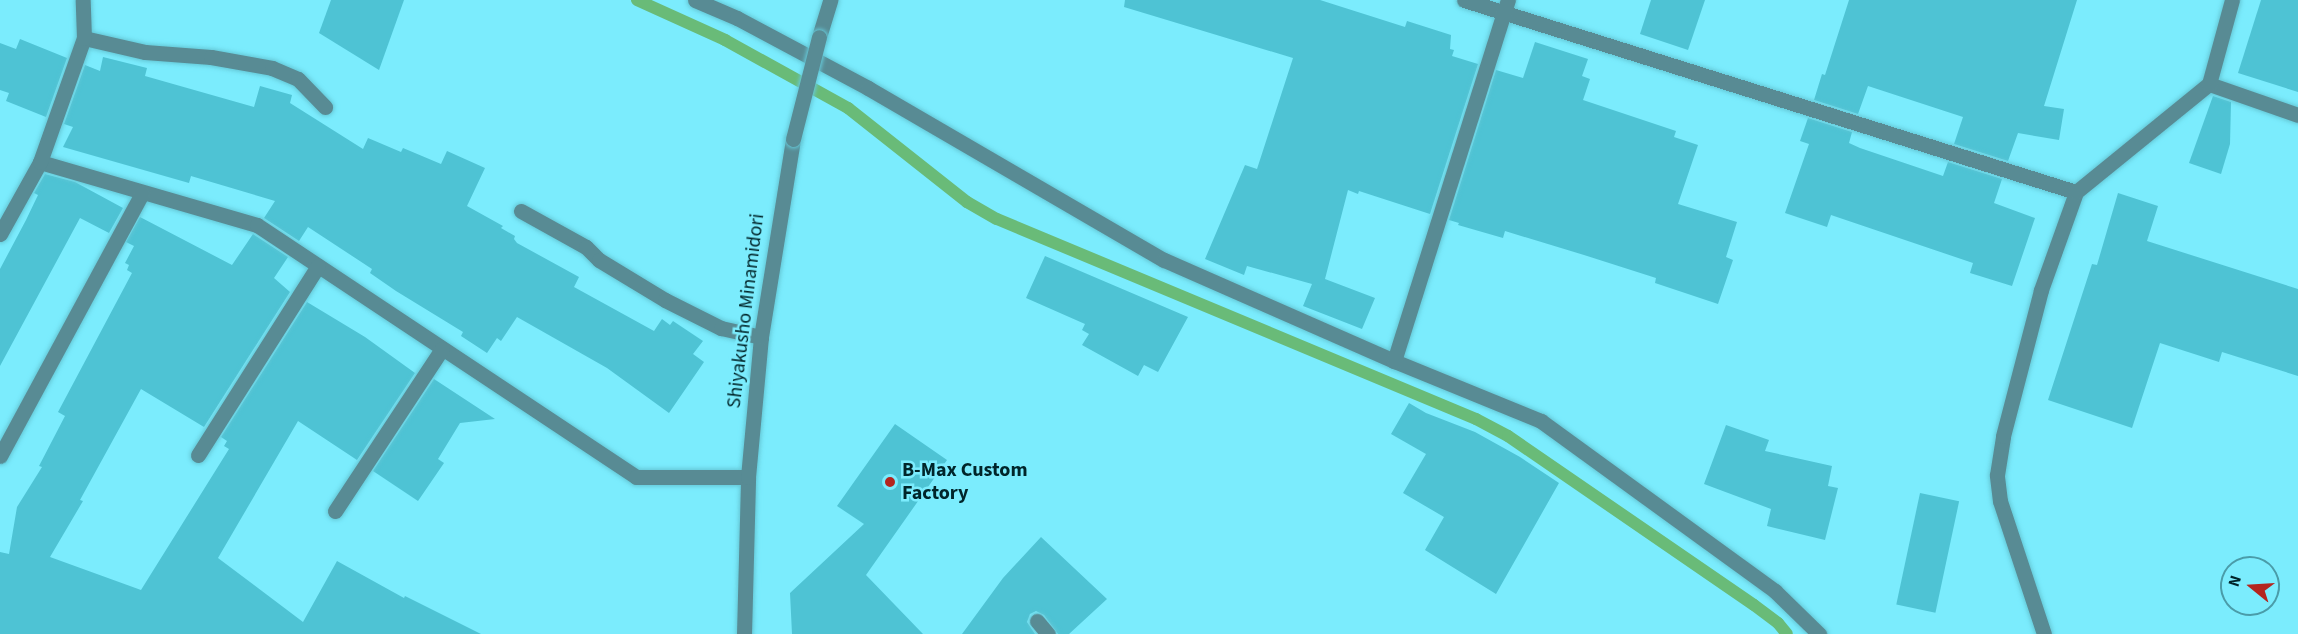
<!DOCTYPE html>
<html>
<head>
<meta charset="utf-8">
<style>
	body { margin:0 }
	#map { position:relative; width:2298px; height:634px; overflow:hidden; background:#7becfd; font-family:"Source Sans 3",sans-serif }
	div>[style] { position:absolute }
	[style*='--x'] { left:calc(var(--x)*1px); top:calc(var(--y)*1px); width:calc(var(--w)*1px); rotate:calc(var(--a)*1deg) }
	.stream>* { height:12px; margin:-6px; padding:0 6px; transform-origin:6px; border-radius:6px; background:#69bb78 }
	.building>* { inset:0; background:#4ec3d4; transform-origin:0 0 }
	.roads { filter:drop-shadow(0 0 2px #65c8d7) drop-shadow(0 0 2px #65c8d7) }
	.minor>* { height:15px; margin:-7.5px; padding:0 7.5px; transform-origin:7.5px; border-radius:7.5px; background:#588b94 }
	.bridges { filter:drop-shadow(0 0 2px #65c8d7) drop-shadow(0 0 2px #65c8d7) }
	.minor-bridge>* { height:15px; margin:-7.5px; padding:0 7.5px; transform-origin:7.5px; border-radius:7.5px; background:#588b94 }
	.dots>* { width:16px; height:16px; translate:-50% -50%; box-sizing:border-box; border:3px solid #7becfd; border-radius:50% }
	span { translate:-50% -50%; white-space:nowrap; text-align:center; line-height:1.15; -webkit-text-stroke:5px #7becfd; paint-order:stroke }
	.street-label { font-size:20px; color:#00252a }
	.poi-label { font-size:20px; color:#00252a; font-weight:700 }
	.left { translate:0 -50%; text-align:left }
	.north { position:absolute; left:2220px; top:556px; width:60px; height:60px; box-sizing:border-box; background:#7becfd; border:2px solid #4a9ca9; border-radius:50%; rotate:288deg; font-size:16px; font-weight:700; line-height:24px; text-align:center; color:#00252a }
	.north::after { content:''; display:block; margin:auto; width:21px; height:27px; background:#b4251e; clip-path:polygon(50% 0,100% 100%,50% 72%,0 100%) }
</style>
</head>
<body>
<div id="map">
	<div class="stream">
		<i style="--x:637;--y:0;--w:97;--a:24.4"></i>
		<i style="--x:725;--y:40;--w:141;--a:28.9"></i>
		<i style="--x:848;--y:108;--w:152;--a:38.3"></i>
		<i style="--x:967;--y:202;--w:34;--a:30"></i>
		<i style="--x:997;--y:219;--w:519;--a:22.66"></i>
		<i style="--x:1476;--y:419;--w:36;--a:28"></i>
		<i style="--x:1508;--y:436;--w:298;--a:34.5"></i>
		<i style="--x:1754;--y:605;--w:30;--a:37"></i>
		<i style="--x:1778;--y:623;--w:14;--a:51"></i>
	</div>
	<div class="building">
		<i style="clip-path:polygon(331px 0,404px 0,379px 70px,319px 33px)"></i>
		<i style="clip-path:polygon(1125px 0,1320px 0,1405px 27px,1407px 21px,1451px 35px,1450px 49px,1454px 50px,1452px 56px,1478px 64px,1430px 214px,1359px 191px,1358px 194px,1348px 190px,1325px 279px,1375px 298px,1362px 329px,1303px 306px,1312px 284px,1247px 266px,1244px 275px,1205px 259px,1245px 165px,1257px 169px,1293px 58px,1124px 7px)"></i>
		<i style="clip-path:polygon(1651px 0,1705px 0,1688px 50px,1640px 34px)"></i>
		<i style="clip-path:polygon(1849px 0,2077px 0,2044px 106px,2064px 109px,2059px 140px,2018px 133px,2008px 161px,1954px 144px,1963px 117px,1868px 86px,1858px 114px,1814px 100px,1822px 74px,1825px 75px)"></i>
		<i style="clip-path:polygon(2261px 0,2298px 0,2298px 92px,2238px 73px)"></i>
		<i style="clip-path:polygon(20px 39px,67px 58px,46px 117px,6px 101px,9px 93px,0 90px,0 43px,16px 49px)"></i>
		<i style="clip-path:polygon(1535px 42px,1588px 59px,1582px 76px,1590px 79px,1583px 100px,1676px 131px,1674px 137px,1698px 145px,1678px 204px,1737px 222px,1726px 257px,1733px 260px,1718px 304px,1655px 283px,1656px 278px,1584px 255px,1505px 231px,1503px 238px,1458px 225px,1459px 223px,1449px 220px,1496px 70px,1523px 78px)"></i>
		<i style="clip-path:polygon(103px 57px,147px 68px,145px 76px,254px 107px,260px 86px,292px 95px,290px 103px,363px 149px,368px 138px,401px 152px,403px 148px,441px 164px,447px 151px,485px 168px,467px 206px,503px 226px,501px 228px,515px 236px,514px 239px,517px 243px,579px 277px,574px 287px,654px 331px,662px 319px,670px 325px,673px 321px,703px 341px,693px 354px,704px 362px,669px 413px,607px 368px,517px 317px,501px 341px,497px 338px,487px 353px,461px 336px,463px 332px,396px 291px,370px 273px,372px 269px,308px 227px,299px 241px,264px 218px,275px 201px,191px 176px,189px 183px,63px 147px,73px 127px,64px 124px,85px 65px,100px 71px)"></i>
		<i style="clip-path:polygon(2213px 96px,2231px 102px,2230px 144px,2221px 174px,2189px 163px)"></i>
		<i style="clip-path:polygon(1808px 118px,1852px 132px,1849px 143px,1860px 148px,1943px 176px,1948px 162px,2002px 179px,1994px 203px,2035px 218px,2012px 286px,1970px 273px,1973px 263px,1831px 215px,1827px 227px,1785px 213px,1809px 144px,1800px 141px)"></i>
		<i style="clip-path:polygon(45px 174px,75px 182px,123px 208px,109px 233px,80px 218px,0 366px,0 269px,26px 220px,38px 195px,34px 193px)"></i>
		<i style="clip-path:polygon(2118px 193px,2158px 206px,2147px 241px,2298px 289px,2298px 376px,2222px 352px,2219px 362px,2160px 343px,2132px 428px,2048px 400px,2092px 264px,2097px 265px)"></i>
		<i style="clip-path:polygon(140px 217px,232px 265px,253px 234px,288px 257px,274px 278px,290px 292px,204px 427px,141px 389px,80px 500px,83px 501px,50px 557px,141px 590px,229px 449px,224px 446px,227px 441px,221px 437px,307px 302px,365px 337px,415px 373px,357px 460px,298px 421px,218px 558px,303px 622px,337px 561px,404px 598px,405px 596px,481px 634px,0 634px,0 552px,9px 554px,17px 507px,42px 467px,39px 466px,65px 416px,58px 412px,132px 273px,127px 270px,129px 265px,125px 263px,134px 246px,126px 242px)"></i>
		<i style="clip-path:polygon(1045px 256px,1188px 317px,1158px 372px,1144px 365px,1138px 376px,1082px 345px,1089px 334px,1082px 330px,1085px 324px,1026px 298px)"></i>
		<i style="clip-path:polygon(434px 379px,495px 419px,460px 423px,438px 459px,444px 463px,418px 501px,373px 471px)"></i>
		<i style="clip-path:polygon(1409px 403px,1426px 413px,1475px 432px,1520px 457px,1559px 483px,1496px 594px,1425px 550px,1444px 517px,1403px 493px,1426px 454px,1391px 434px)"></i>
		<i style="clip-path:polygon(895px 424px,947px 460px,866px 575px,923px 634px,792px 634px,790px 593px,864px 524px,837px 506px)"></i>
		<i style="clip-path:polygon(1726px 425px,1769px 440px,1765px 451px,1832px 466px,1828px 486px,1838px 488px,1825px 540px,1767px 526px,1771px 509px,1704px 484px)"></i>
		<i style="left:1920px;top:493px;width:40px;height:114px;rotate:12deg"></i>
		<i style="clip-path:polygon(1041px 537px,1107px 599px,1069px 634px,1058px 634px,1044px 615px,1036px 611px,1030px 614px,1027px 622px,1035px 634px,962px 634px,1003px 578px)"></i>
	</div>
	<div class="roads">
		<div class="minor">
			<i style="--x:695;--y:0;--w:46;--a:23.2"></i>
			<i style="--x:737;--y:18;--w:149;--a:28.1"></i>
			<i style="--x:868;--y:88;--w:342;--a:30.2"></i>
			<i style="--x:1164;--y:260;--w:251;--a:23.7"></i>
			<i style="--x:1394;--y:361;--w:159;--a:22.2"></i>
			<i style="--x:1541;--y:421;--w:289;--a:36"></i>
			<i style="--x:1775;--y:591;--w:62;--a:44.3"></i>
			<i style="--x:1464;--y:0;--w:641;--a:17.42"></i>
			<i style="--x:819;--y:37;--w:39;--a:-73"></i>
			<i style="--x:84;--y:38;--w:63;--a:12.9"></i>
			<i style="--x:145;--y:52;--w:66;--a:4.3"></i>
			<i style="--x:211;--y:57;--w:62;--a:10.2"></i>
			<i style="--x:272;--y:68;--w:28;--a:23"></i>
			<i style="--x:298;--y:79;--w:39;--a:46"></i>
			<i style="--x:2209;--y:84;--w:94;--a:19.2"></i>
			<i style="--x:40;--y:162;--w:226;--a:16.2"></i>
			<i style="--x:257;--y:225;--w:455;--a:33.6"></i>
			<i style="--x:636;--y:477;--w:112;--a:0"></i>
			<i style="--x:521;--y:211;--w:74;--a:29"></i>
			<i style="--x:586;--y:247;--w:18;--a:45"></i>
			<i style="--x:599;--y:260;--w:77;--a:31.2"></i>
			<i style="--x:665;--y:300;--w:63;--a:26.6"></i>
			<i style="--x:721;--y:328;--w:41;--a:12.7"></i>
			<i style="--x:0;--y:234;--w:82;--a:-60.9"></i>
			<i style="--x:40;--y:162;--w:132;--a:-70.5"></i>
			<i style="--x:84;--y:38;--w:38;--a:-92"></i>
			<i style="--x:1394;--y:361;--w:379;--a:-72.5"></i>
			<i style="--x:198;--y:455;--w:224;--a:-57.6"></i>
			<i style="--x:0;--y:456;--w:299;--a:-61.6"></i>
			<i style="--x:335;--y:511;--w:194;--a:-56.6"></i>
			<i style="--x:1037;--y:621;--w:17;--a:50"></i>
			<i style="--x:744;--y:634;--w:157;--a:-88.5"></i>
			<i style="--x:748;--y:477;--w:141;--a:-84.7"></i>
			<i style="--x:761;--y:337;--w:201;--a:-80.8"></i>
			<i style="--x:2044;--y:634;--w:140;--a:-108.3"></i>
			<i style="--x:2000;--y:501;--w:26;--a:-97"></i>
			<i style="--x:1997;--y:475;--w:39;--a:-81"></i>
			<i style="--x:2003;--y:436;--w:151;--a:-75.4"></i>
			<i style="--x:2041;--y:290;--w:104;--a:-70.3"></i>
			<i style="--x:2076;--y:192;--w:171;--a:-39.1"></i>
			<i style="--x:2209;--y:84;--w:87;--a:-74.7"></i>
		</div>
	</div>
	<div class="bridges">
		<div class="minor-bridge">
			<i style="--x:793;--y:139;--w:105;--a:-75.7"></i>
		</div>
	</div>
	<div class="dots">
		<i style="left:890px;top:482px;background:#b4251e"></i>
	</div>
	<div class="street-label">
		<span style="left:746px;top:311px;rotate:-83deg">Shiyakusho Minamidori</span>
	</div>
	<div class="poi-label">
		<span class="left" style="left:902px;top:482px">B-Max Custom<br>Factory</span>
	</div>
	<div class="north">N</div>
</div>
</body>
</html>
